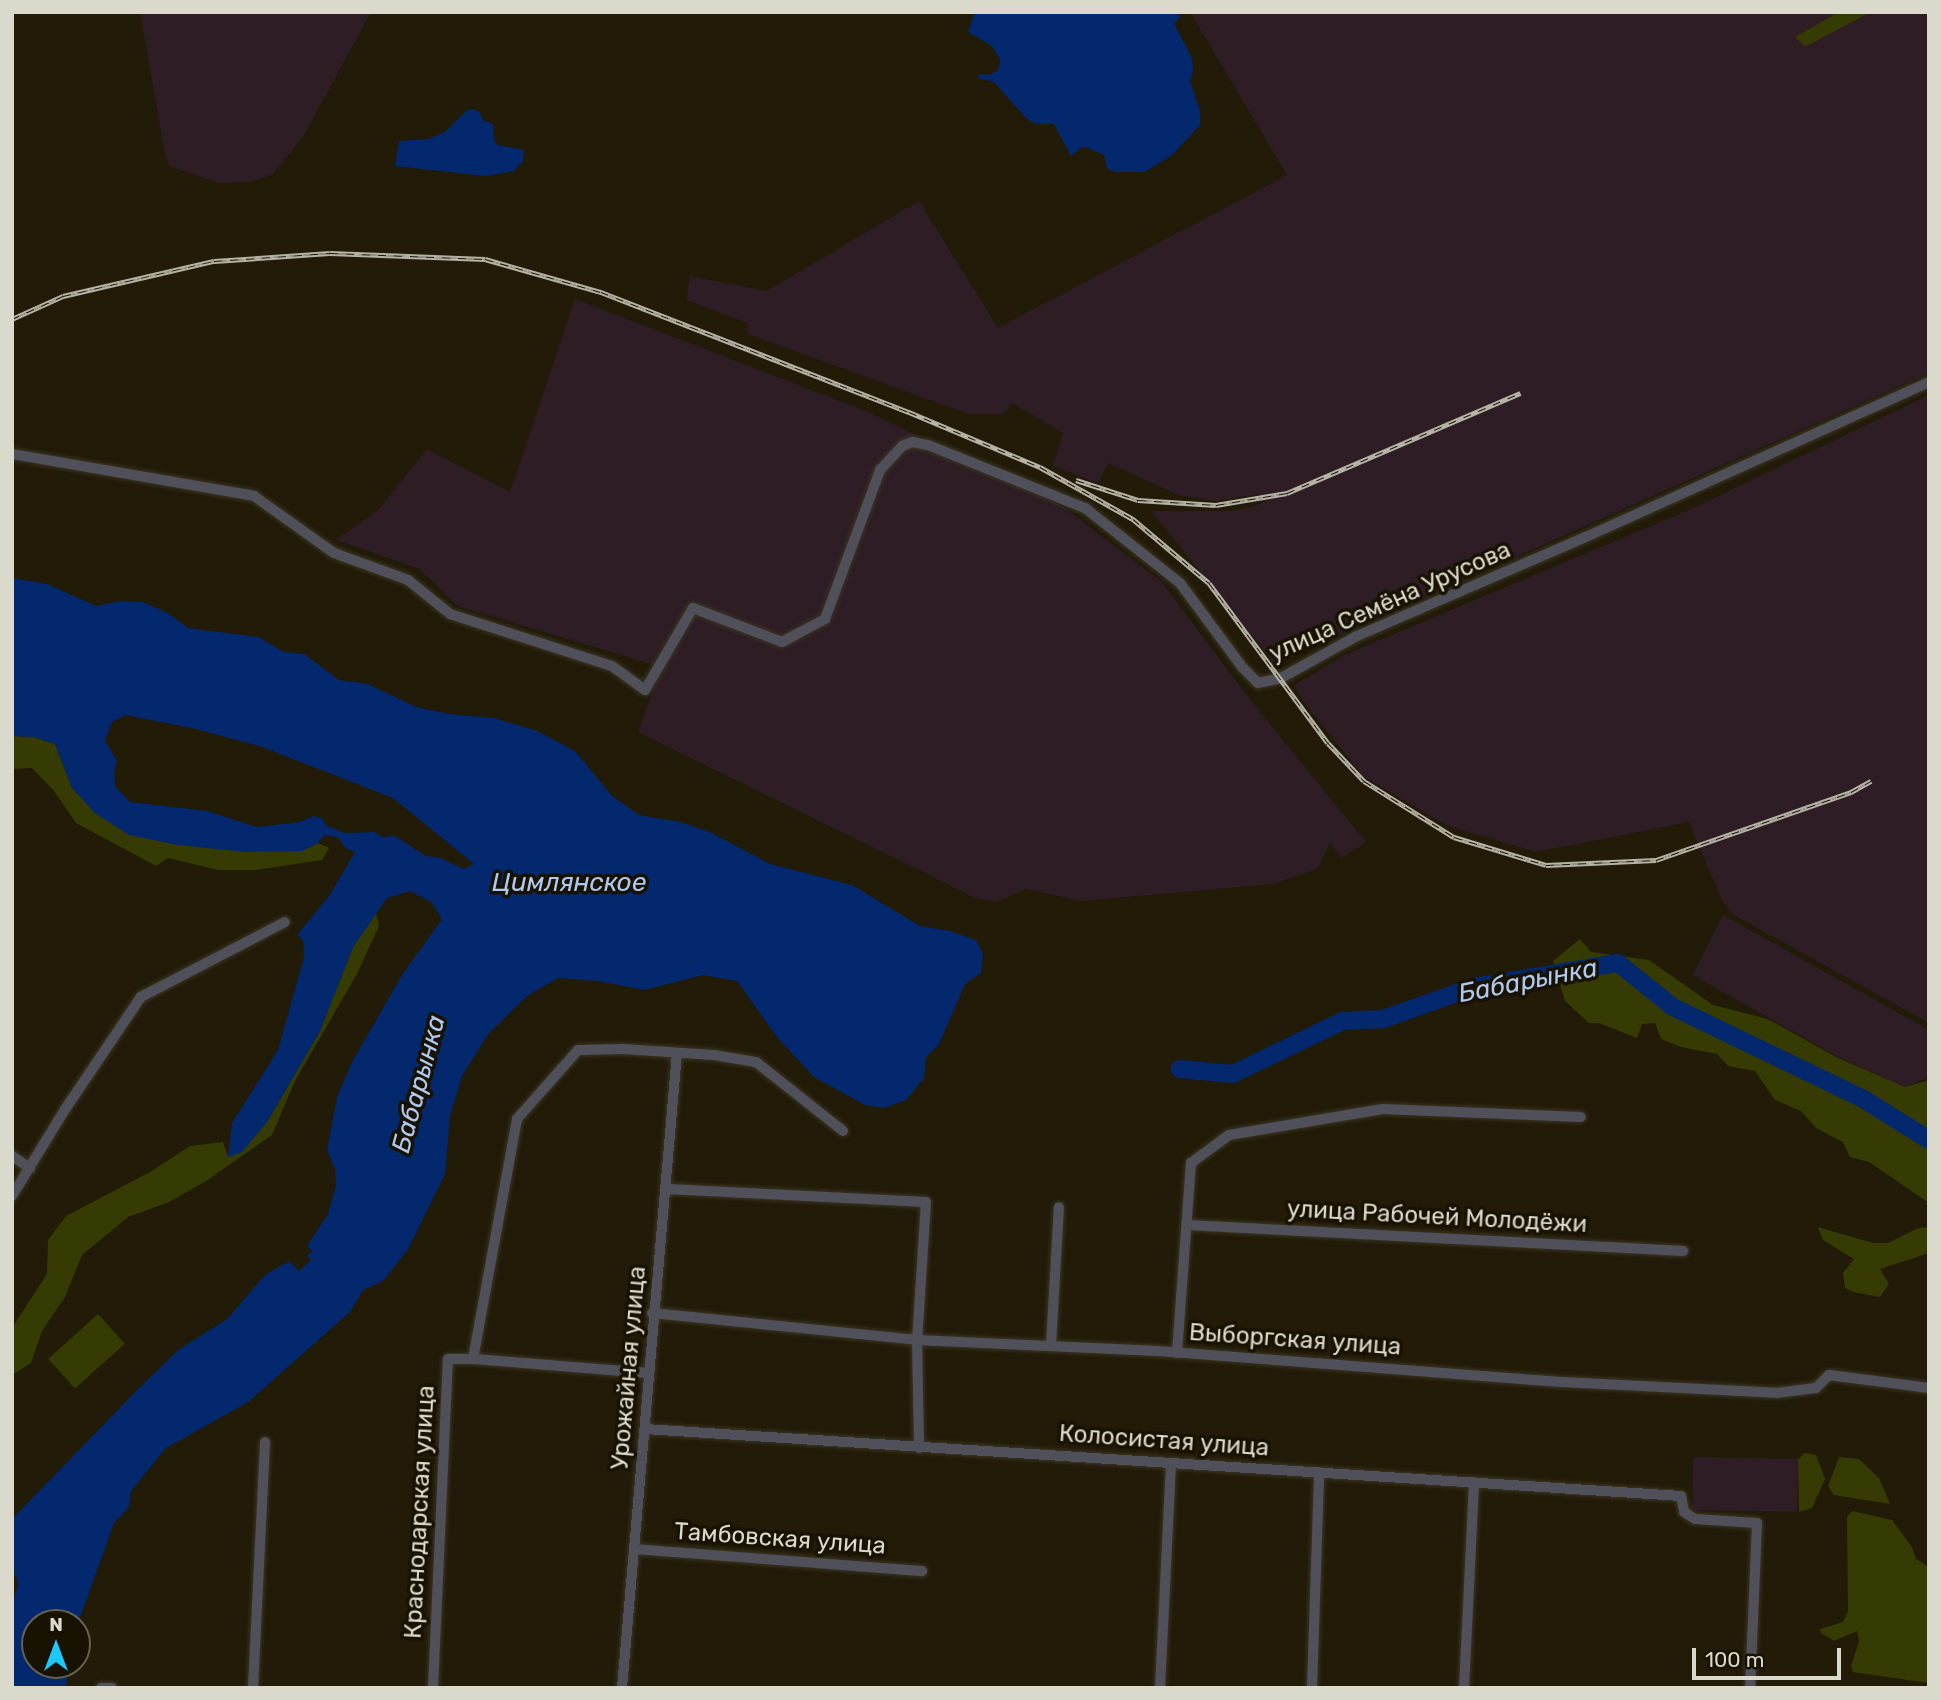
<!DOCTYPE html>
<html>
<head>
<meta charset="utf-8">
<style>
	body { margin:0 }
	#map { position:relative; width:1941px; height:1700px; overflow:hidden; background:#211b08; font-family:Rubik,sans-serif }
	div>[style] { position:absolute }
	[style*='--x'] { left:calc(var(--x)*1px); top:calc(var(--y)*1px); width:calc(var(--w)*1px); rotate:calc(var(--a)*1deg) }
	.industrial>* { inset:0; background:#2e1d25; transform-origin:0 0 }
	.green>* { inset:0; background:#363b04; transform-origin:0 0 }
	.water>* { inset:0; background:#03286d }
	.river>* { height:18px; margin:-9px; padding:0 9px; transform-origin:9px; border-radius:9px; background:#03286d }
	.roads { filter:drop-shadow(0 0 2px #3b3523) drop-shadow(0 0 2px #3b3523) }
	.minor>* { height:10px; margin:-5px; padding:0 5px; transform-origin:5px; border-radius:5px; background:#50505a }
	.rail>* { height:5px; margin-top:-2.5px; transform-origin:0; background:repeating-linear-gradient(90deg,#181202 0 8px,#b6b2a5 0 16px); box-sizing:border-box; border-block:2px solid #b6b2a5 }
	span { translate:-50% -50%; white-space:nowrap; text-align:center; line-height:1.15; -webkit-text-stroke:7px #181202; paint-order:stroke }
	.street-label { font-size:24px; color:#dbd8cc }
	.water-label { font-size:26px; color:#b0c8f0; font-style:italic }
	.frame { position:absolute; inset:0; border:14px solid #dbd8cc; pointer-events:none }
	.north { position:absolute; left:21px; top:1609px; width:70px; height:70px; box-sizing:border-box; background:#181202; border:2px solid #666153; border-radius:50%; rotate:0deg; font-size:19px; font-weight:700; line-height:28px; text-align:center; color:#dbd8cc }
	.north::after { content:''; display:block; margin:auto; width:24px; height:32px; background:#1cc9fc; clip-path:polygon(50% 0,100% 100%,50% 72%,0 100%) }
	.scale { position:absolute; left:1692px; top:1648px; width:149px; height:32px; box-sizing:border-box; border:4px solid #dbd8cc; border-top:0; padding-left:9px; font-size:21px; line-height:24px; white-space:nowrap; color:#dbd8cc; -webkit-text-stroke:5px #181202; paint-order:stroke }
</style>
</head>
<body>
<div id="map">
	<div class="industrial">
		<i style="clip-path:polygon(140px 12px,371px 12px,303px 137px,272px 175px,249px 182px,219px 183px,169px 166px,165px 155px)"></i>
		<i style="clip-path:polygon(1190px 12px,1929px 12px,1929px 373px,1275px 664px,1151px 511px,1234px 511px,1262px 504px,1259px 494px,1215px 501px,1178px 495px,1108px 463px,1098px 483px,1053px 466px,1063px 433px,1012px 403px,1003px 414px,969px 414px,748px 334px,748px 323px,686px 300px,690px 276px,767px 291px,919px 201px,998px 328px,1287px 175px)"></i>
		<i style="clip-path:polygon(575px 299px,871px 413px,1065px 508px,1161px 581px,1252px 702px,1366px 842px,1341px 858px,1330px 843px,1317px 869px,1273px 884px,1082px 901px,1026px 889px,996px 902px,976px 898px,638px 732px,661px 667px,457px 606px,420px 569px,336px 540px,379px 509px,427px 449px,510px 492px)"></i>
		<i style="clip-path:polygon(1929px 395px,1929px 1023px,1734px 915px,1723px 902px,1689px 822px,1536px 852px,1446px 825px,1364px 777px,1306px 705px,1294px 685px,1344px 655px,1689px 510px)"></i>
		<i style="clip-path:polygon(1723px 915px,1929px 1030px,1929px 1077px,1905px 1087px,1838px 1057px,1693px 975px)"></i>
		<i style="left:1693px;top:1457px;width:105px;height:53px;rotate:1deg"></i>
	</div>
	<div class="green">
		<i style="clip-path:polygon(1839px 12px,1871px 12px,1805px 47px,1795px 37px)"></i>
		<i style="clip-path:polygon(12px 736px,33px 737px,55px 744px,72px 788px,301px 851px,318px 843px,329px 848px,322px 860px,256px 870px,218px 870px,168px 858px,156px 866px,76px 823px,54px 791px,32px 768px,12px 769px)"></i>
		<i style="clip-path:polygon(376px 913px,379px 926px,357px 974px,295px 1081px,272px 1135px,206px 1181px,169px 1202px,128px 1217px,82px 1255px,65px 1297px,42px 1331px,31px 1363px,12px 1375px,12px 1328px,47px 1274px,48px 1240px,66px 1216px,150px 1172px,190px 1146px,223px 1142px,228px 1157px,267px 1122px,320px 1031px,353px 947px)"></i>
		<i style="clip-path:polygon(1580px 939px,1591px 952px,1649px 960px,1713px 1005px,1768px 1019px,1838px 1058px,1905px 1087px,1929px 1080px,1929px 1203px,1869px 1162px,1850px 1157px,1843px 1142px,1816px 1128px,1801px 1111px,1775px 1100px,1755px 1071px,1728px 1066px,1717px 1054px,1681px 1047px,1661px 1039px,1655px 1023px,1642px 1024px,1637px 1038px,1599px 1023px,1589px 1023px,1565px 1001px,1553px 961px)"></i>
		<i style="clip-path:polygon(1818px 1227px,1873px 1243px,1888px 1243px,1918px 1228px,1929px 1227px,1929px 1253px,1880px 1269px,1889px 1284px,1880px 1297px,1853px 1292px,1845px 1288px,1843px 1273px,1854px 1259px,1823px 1240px)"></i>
		<i style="left:98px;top:1314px;width:40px;height:67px;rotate:48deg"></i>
		<i style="clip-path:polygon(1805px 1453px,1816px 1455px,1825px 1479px,1812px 1508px,1799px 1512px,1798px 1459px)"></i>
		<i style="clip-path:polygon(1839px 1457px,1859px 1459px,1879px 1478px,1890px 1504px,1834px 1495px,1828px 1486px)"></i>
		<i style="clip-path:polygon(1852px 1511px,1892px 1520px,1912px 1547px,1916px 1559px,1929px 1567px,1929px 1683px,1853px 1672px,1851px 1666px,1859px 1641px,1857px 1631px,1834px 1641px,1821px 1633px,1820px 1629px,1843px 1622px,1848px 1611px,1847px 1517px)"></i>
	</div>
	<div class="water">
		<i style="clip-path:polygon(975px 12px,1178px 12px,1180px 17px,1174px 24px,1192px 58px,1193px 71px,1190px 81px,1200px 111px,1200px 125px,1172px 155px,1145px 172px,1115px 172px,1107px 168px,1104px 155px,1088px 148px,1082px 147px,1071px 156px,1054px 124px,1037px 124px,1027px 119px,994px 82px,978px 78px,979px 74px,990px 75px,998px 70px,1000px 60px,992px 46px,968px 32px)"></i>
		<i style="clip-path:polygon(472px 109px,479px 111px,483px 120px,493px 124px,494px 140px,498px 145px,524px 150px,523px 161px,514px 171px,486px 176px,395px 166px,399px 141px,429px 139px,445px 132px,467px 110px)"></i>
		<i style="clip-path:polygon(evenodd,12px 578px,47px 584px,96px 606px,120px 601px,143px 602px,168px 613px,188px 628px,258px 637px,284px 652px,304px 654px,339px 680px,368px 684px,416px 707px,449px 714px,494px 718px,537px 731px,575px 751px,612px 796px,639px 815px,680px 822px,710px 832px,770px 864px,852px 885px,920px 926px,950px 931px,976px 940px,983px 954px,981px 973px,965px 984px,939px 1044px,926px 1057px,924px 1078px,906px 1100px,884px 1108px,865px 1105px,814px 1077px,777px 1037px,737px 981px,703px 975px,644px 990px,598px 981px,558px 978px,527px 996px,489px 1033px,462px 1076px,450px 1116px,445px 1174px,408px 1249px,383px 1281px,363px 1290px,350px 1312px,248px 1402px,166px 1448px,131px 1491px,129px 1507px,114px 1523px,77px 1626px,77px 1623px,35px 1623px,35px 1665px,69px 1665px,66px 1688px,12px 1688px,12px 1605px,18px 1584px,12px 1565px,12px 1519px,137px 1390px,178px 1350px,227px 1319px,265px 1275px,289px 1261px,299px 1271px,311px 1260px,307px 1256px,312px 1251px,307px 1246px,328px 1214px,336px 1185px,335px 1169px,327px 1150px,337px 1097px,352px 1062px,402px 975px,442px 919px,431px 902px,410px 891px,387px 898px,353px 947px,320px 1031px,267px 1122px,242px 1152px,228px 1157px,232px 1123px,278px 1050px,304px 957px,303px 940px,297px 935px,329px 896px,355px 852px,346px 848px,337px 837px,324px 835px,318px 843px,302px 851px,246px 852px,178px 845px,129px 835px,95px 813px,72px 788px,55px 744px,34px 737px,12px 736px,12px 578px,125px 715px,192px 728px,262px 747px,393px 798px,474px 864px,463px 869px,441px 858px,426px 856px,395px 836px,382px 837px,374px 832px,345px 833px,327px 826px,322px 818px,314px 816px,300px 822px,257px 827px,207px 811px,130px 802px,115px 786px,114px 771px,117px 761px,105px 740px,112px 722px,125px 715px)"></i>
	</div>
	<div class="river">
		<i style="--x:1180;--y:1069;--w:53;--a:5.4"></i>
		<i style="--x:1233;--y:1074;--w:121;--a:-25.9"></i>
		<i style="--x:1342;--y:1021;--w:41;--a:-2.8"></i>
		<i style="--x:1383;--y:1019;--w:96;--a:-19.4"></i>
		<i style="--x:1474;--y:987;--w:146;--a:-9.5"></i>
		<i style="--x:1618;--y:963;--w:70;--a:38.7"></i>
		<i style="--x:1673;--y:1007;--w:213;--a:25.8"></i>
		<i style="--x:1865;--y:1100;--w:75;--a:32"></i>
	</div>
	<div class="roads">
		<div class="minor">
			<i style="--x:12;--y:454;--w:246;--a:9.8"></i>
			<i style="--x:254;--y:496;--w:98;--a:35.5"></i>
			<i style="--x:334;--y:553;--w:79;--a:20"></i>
			<i style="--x:408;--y:580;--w:54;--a:39"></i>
			<i style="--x:450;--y:614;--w:170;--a:17.8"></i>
			<i style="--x:612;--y:666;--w:41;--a:36"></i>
			<i style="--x:645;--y:690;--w:95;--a:-59.7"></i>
			<i style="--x:693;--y:608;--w:95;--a:20.9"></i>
			<i style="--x:782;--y:642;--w:49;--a:-28.1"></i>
			<i style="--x:825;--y:619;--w:159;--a:-69.7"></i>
			<i style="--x:880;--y:470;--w:33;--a:-47"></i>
			<i style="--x:902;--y:446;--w:11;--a:-22"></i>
			<i style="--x:912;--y:442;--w:16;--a:11"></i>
			<i style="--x:928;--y:445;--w:169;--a:21.9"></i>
			<i style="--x:1085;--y:508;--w:121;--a:38.3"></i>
			<i style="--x:1180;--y:583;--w:106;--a:53.5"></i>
			<i style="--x:1243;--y:668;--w:21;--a:45"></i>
			<i style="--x:1258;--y:683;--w:24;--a:-12"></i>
			<i style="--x:1281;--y:678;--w:87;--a:-28.9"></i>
			<i style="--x:1357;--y:636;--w:249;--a:-23.4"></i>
			<i style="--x:1586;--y:537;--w:376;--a:-24.3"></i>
			<i style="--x:12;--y:1156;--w:22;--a:34"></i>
			<i style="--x:668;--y:1189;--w:258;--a:2.9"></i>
			<i style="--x:926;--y:1202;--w:138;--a:93.7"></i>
			<i style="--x:917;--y:1340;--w:108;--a:88.9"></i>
			<i style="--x:12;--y:1196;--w:103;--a:-58.5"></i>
			<i style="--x:66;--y:1108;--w:134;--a:-56"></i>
			<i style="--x:141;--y:997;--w:162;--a:-27.5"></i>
			<i style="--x:1188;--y:1225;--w:496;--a:3"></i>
			<i style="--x:652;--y:1313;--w:266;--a:5.8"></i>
			<i style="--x:917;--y:1340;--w:241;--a:2.6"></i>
			<i style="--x:1158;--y:1351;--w:405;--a:4.4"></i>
			<i style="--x:1562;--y:1382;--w:214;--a:2.9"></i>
			<i style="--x:1776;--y:1393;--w:40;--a:-7.1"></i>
			<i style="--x:1816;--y:1388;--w:18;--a:-45"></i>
			<i style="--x:1829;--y:1375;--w:101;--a:7.4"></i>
			<i style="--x:1051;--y:1345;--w:138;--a:-86.7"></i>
			<i style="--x:1177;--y:1353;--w:191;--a:-85.8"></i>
			<i style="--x:1191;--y:1163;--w:47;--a:-36.4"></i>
			<i style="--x:1229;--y:1135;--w:156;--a:-9.6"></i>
			<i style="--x:1383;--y:1109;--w:198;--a:2.3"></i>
			<i style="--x:473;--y:1359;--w:176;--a:4.6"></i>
			<i style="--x:645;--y:1429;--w:1038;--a:3.7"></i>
			<i style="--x:1681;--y:1496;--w:16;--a:79"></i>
			<i style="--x:1684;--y:1512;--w:13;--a:32"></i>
			<i style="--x:1695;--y:1519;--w:62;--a:3.7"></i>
			<i style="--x:1757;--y:1523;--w:165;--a:92.4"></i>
			<i style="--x:634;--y:1549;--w:289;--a:4.4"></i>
			<i style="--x:101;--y:1688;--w:11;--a:0"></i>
			<i style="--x:253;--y:1688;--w:246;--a:-87.2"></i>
			<i style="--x:433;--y:1688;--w:329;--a:-87.4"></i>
			<i style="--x:448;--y:1359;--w:25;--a:0"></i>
			<i style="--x:473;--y:1359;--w:244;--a:-79.6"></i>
			<i style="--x:517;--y:1119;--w:92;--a:-48.5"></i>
			<i style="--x:578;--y:1050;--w:45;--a:-1.3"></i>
			<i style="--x:623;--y:1049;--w:91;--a:3.8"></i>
			<i style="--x:714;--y:1055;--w:43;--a:9.5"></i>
			<i style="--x:756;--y:1062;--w:111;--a:38.4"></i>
			<i style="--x:622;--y:1688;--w:637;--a:-85.05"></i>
			<i style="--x:1160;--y:1688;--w:224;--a:-87.2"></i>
			<i style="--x:1312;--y:1688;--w:216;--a:-88.1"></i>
			<i style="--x:1464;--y:1688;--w:206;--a:-87.2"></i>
		</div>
	</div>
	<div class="rail">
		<i style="--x:12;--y:319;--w:56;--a:-24.3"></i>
		<i style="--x:63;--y:296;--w:155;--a:-13.1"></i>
		<i style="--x:214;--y:261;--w:116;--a:-3.9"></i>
		<i style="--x:330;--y:253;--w:155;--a:2.2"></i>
		<i style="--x:485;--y:259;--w:121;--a:15.9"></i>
		<i style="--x:601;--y:292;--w:331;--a:21.3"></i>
		<i style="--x:909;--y:412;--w:142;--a:22.8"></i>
		<i style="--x:1040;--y:467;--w:107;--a:29.2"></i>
		<i style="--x:1133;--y:519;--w:99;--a:40.1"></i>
		<i style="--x:1209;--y:583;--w:199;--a:53.4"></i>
		<i style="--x:1328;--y:743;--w:52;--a:46.5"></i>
		<i style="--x:1364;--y:781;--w:106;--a:31.9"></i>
		<i style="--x:1454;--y:837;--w:96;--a:16.9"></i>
		<i style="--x:1546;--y:865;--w:110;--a:-2.6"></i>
		<i style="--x:1656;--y:860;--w:207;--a:-19.2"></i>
		<i style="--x:1851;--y:792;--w:23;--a:-29"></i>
		<i style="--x:1076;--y:480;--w:65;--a:17.9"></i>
		<i style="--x:1138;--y:500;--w:78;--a:3.7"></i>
		<i style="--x:1216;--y:505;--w:72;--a:-9.6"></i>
		<i style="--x:1287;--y:493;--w:254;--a:-23.2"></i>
	</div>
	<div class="street-label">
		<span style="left:1390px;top:602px;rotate:-24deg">улица Семёна Урусова</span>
		<span style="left:1437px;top:1217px;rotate:3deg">улица Рабочей Молодёжи</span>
		<span style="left:1295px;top:1340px;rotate:4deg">Выборгская улица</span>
		<span style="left:629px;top:1368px;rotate:-85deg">Урожайная улица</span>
		<span style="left:1164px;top:1441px;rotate:4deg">Колосистая улица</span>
		<span style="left:420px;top:1512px;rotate:-87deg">Краснодарская улица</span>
		<span style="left:780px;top:1539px;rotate:4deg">Тамбовская улица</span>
	</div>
	<div class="water-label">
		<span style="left:569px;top:883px">Цимлянское</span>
		<span style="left:1528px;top:981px;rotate:-11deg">Бабарынка</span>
		<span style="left:419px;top:1084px;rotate:-75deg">Бабарынка</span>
	</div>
	<div class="frame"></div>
	<div class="north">N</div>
	<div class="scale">100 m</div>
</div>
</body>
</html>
